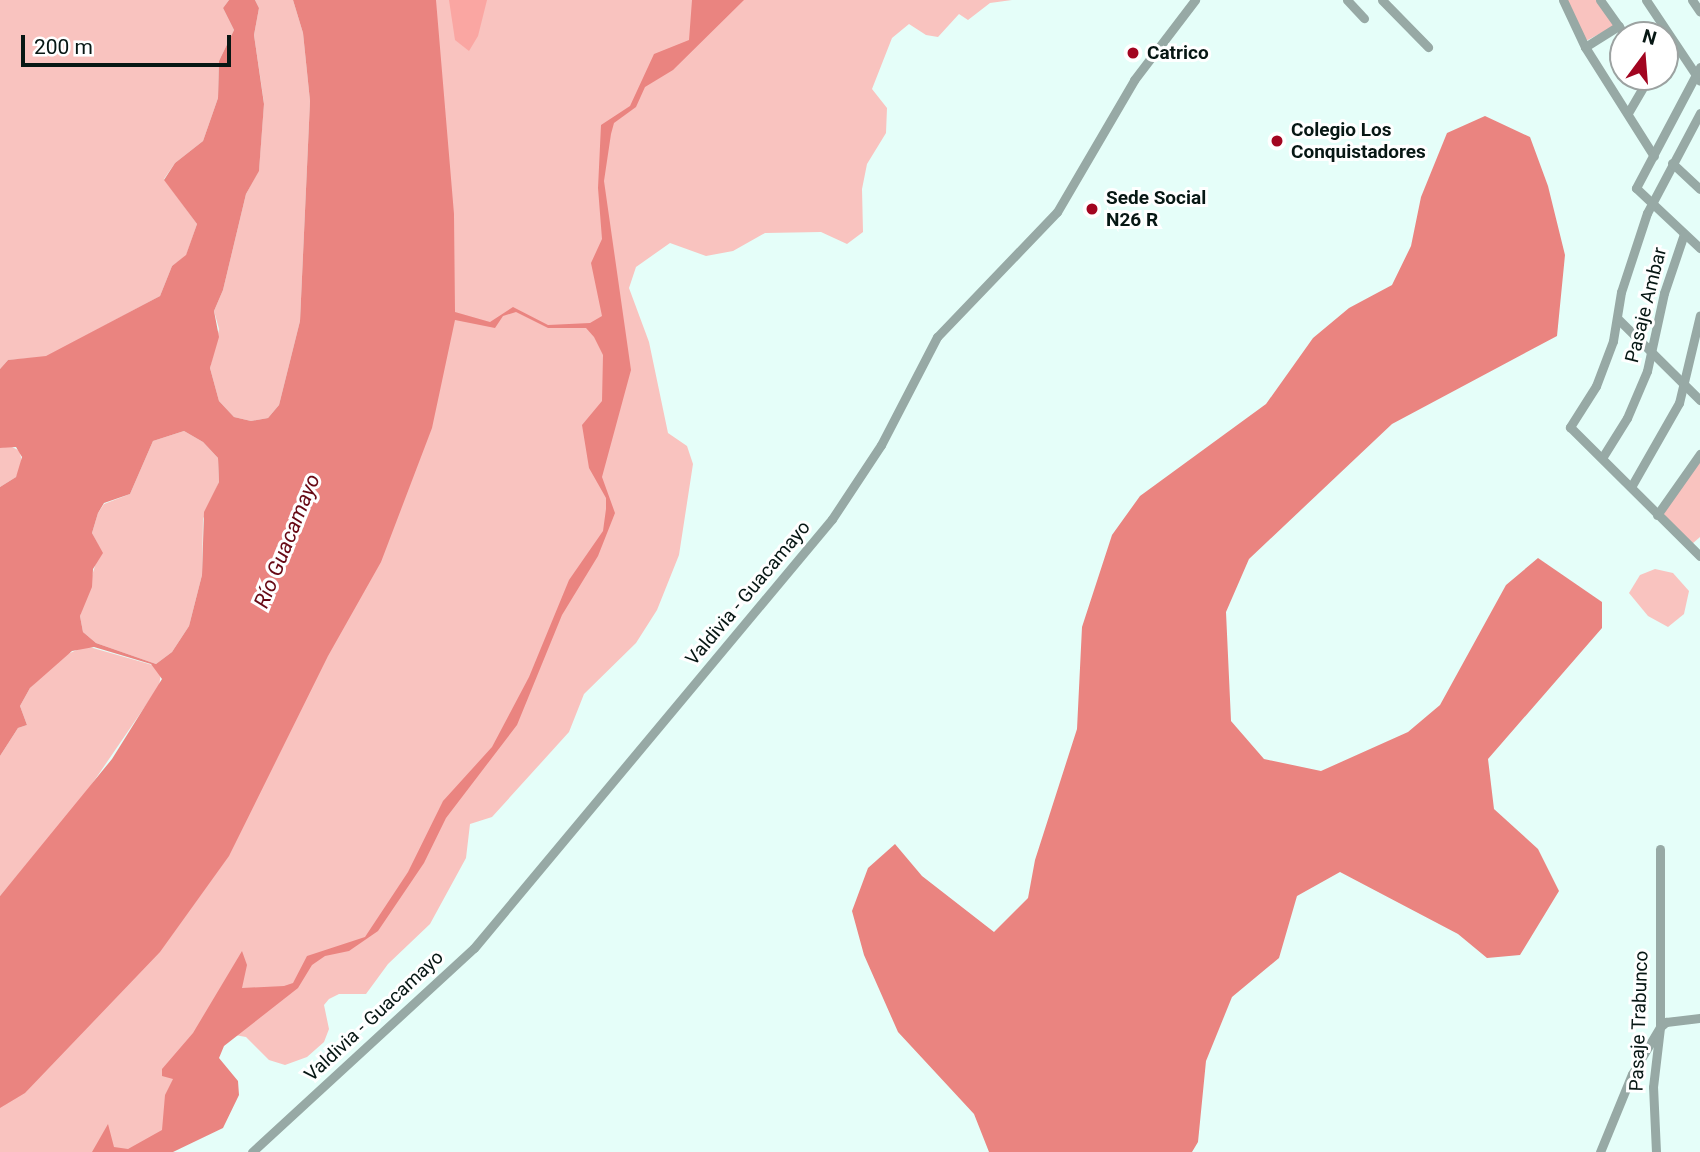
<!DOCTYPE html>
<html>
<head>
<meta charset="utf-8">
<style>
	body { margin:0 }
	#map { position:relative; width:1700px; height:1152px; overflow:hidden; background:#e5fef9; font-family:Roboto,sans-serif }
	div>[style] { position:absolute }
	[style*='--x'] { left:calc(var(--x)*1px); top:calc(var(--y)*1px); width:calc(var(--w)*1px); rotate:calc(var(--a)*1deg) }
	.green>* { inset:0; background:#f9c3bf }
	.forest>* { inset:0; background:#faa6a2 }
	.water>* { inset:0; background:#ea8480 }
	.minor>* { height:9px; margin:-4.5px; padding:0 4.5px; transform-origin:4.5px; border-radius:4.5px; background:#97a9a5 }
	.dots>* { width:19px; height:19px; translate:-50% -50%; box-sizing:border-box; border:4px solid #fff; border-radius:50% }
	span { translate:-50% -50%; white-space:nowrap; text-align:center; line-height:1.15; -webkit-text-stroke:6px #fff; paint-order:stroke }
	.poi-label { font-size:19px; color:#071714; font-weight:700 }
	.left { translate:0 -50%; text-align:left }
	.street-label { font-size:19px; color:#071714 }
	.water-label { font-size:21px; color:#670914; font-style:italic }
	.north { position:absolute; left:1609px; top:21px; width:70px; height:70px; box-sizing:border-box; background:#fff; border:2px solid #9ca2a1; border-radius:50%; rotate:16deg; font-size:19px; font-weight:700; line-height:28px; text-align:center; color:#071714 }
	.north::after { content:''; display:block; margin:auto; width:24px; height:32px; background:#a20520; clip-path:polygon(50% 0,100% 100%,50% 72%,0 100%) }
	.scale { position:absolute; left:21px; top:35px; width:210px; height:32px; box-sizing:border-box; border:4px solid #071714; border-top:0; padding-left:9px; font-size:21px; line-height:24px; white-space:nowrap; color:#071714; -webkit-text-stroke:5px #fff; paint-order:stroke }
</style>
</head>
<body>
<div id="map">
	<div class="green">
		<i style="clip-path:polygon(0 0,229px 0,223px 8px,234px 30px,219px 61px,218px 98px,203px 141px,175px 163px,164px 179px,197px 224px,186px 256px,172px 266px,160px 296px,46px 357px,8px 360px,0 369px)"></i>
		<i style="clip-path:polygon(255px 0,293px 0,303px 33px,310px 101px,300px 321px,279px 405px,268px 418px,251px 421px,234px 417px,219px 401px,210px 368px,219px 329px,214px 311px,223px 290px,246px 194px,259px 170px,264px 103px,254px 35px,259px 8px)"></i>
		<i style="clip-path:polygon(428px 0,1012px 0,990px 3px,968px 20px,959px 14px,938px 37px,926px 35px,909px 24px,892px 38px,872px 89px,887px 108px,886px 133px,867px 164px,862px 189px,863px 232px,847px 244px,821px 232px,765px 233px,733px 251px,706px 256px,670px 243px,636px 267px,629px 288px,649px 342px,668px 433px,687px 446px,693px 464px,679px 555px,657px 610px,636px 643px,584px 694px,569px 732px,492px 817px,470px 824px,466px 858px,430px 924px,388px 964px,366px 994px,339px 994px,329px 999px,324px 1005px,329px 1029px,324px 1042px,307px 1057px,285px 1065px,269px 1060px,246px 1037px,229px 1034px,165px 1152px,0 1152px,0 1100px,69px 1035px)"></i>
		<i style="clip-path:polygon(1567px 0,1599px 0,1614px 26px,1586px 41px)"></i>
		<i style="clip-path:polygon(184px 431px,203px 442px,218px 458px,219px 482px,203px 519px,202px 575px,189px 626px,172px 652px,156px 664px,96px 643px,83px 632px,80px 616px,100px 549px,92px 533px,98px 513px,104px 504px,130px 494px,153px 441px)"></i>
		<i style="clip-path:polygon(10px 446px,20px 451px,22px 465px,16px 477px,0 487px,0 448px)"></i>
		<i style="clip-path:polygon(1700px 461px,1700px 537px,1692px 544px,1662px 514px)"></i>
		<i style="clip-path:polygon(1655px 569px,1673px 573px,1689px 591px,1684px 614px,1668px 627px,1648px 616px,1629px 593px,1640px 575px)"></i>
		<i style="clip-path:polygon(86px 646px,156px 666px,161px 673px,159px 686px,81px 800px,0 896px,0 756px,18px 728px,27px 725px,20px 706px,30px 688px,63px 656px)"></i>
	</div>
	<div class="forest">
		<i style="clip-path:polygon(449px 0,487px 0,478px 36px,469px 51px,455px 40px)"></i>
	</div>
	<div class="water">
		<i style="clip-path:polygon(evenodd,229px 0,255px 0,259px 8px,254px 35px,264px 104px,259px 171px,246px 194px,223px 290px,214px 311px,219px 337px,210px 368px,219px 401px,234px 417px,251px 421px,268px 418px,279px 405px,300px 321px,310px 101px,303px 33px,293px 0,436px 0,454px 214px,455px 312px,490px 322px,513px 307px,548px 325px,590px 323px,602px 316px,591px 263px,602px 239px,598px 188px,601px 125px,630px 106px,654px 54px,689px 40px,692px 0,744px 0,673px 70px,645px 87px,636px 107px,614px 123px,611px 134px,604px 181px,631px 370px,602px 477px,615px 513px,598px 556px,562px 615px,517px 725px,446px 818px,424px 863px,378px 931px,349px 951px,325px 956px,312px 965px,298px 988px,224px 1046px,219px 1058px,238px 1081px,239px 1095px,223px 1128px,173px 1152px,92px 1152px,108px 1124px,114px 1147px,128px 1149px,162px 1130px,165px 1095px,173px 1079px,162px 1076px,162px 1069px,193px 1033px,242px 951px,247px 965px,242px 988px,284px 986px,293px 983px,307px 956px,365px 937px,408px 872px,443px 801px,492px 747px,529px 677px,569px 580px,603px 531px,606px 509px,606px 498px,589px 468px,582px 425px,602px 401px,603px 355px,594px 337px,586px 328px,548px 328px,516px 312px,503px 316px,495px 328px,455px 320px,432px 428px,381px 562px,328px 656px,229px 856px,160px 952px,25px 1093px,0 1108px,0 896px,112px 759px,162px 679px,151px 664px,94px 647px,72px 651px,30px 688px,20px 706px,27px 725px,18px 728px,0 756px,0 487px,16px 477px,22px 457px,16px 447px,0 448px,0 369px,8px 360px,46px 356px,160px 296px,172px 266px,186px 255px,197px 224px,164px 180px,175px 163px,203px 141px,218px 98px,219px 61px,234px 30px,223px 8px,229px 0,184px 431px,203px 442px,218px 458px,219px 482px,204px 512px,202px 575px,189px 626px,172px 652px,156px 664px,96px 643px,83px 632px,80px 616px,92px 587px,93px 569px,103px 553px,92px 533px,98px 513px,104px 503px,130px 494px,153px 441px,184px 431px)"></i>
		<i style="clip-path:polygon(1485px 116px,1530px 137px,1548px 186px,1565px 255px,1557px 336px,1392px 424px,1249px 559px,1226px 612px,1231px 721px,1264px 759px,1321px 771px,1408px 732px,1440px 705px,1506px 585px,1538px 558px,1602px 602px,1602px 628px,1488px 759px,1494px 809px,1538px 849px,1559px 891px,1520px 955px,1487px 958px,1458px 934px,1340px 872px,1297px 896px,1279px 958px,1232px 997px,1206px 1061px,1198px 1142px,1192px 1152px,989px 1152px,974px 1114px,898px 1032px,864px 955px,852px 911px,868px 868px,895px 844px,922px 876px,994px 932px,1028px 898px,1035px 860px,1077px 729px,1082px 627px,1112px 535px,1140px 496px,1266px 404px,1313px 338px,1349px 308px,1392px 285px,1411px 246px,1421px 197px,1447px 133px)"></i>
	</div>
	<div class="minor">
		<i style="--x:1347;--y:0;--w:25;--a:47"></i>
		<i style="--x:1382;--y:0;--w:66;--a:45.6"></i>
		<i style="--x:1563;--y:0;--w:52;--a:64.9"></i>
		<i style="--x:1585;--y:47;--w:129;--a:57.7"></i>
		<i style="--x:1600;--y:0;--w:43;--a:54.5"></i>
		<i style="--x:1646;--y:0;--w:97;--a:56.3"></i>
		<i style="--x:1692;--y:0;--w:14;--a:56"></i>
		<i style="--x:1585;--y:47;--w:40;--a:-32"></i>
		<i style="--x:1700;--y:67;--w:137;--a:117.9"></i>
		<i style="--x:1636;--y:188;--w:88;--a:43.2"></i>
		<i style="--x:1628;--y:113;--w:42;--a:-59.7"></i>
		<i style="--x:1700;--y:113;--w:113;--a:117.9"></i>
		<i style="--x:1647;--y:213;--w:83;--a:108.2"></i>
		<i style="--x:1621;--y:292;--w:50;--a:99.3"></i>
		<i style="--x:1613;--y:341;--w:48;--a:110.7"></i>
		<i style="--x:1596;--y:386;--w:49;--a:122.4"></i>
		<i style="--x:1570;--y:427;--w:183;--a:44.8"></i>
		<i style="--x:1672;--y:163;--w:38;--a:43"></i>
		<i style="--x:1617;--y:318;--w:117;--a:44.7"></i>
		<i style="--x:1602;--y:458;--w:47;--a:-58"></i>
		<i style="--x:1627;--y:418;--w:51;--a:-66.9"></i>
		<i style="--x:1647;--y:371;--w:80;--a:-77.7"></i>
		<i style="--x:1664;--y:293;--w:62;--a:-71.3"></i>
		<i style="--x:1631;--y:487;--w:97;--a:-60.3"></i>
		<i style="--x:1679;--y:403;--w:90;--a:-76.6"></i>
		<i style="--x:1657;--y:515;--w:75;--a:-54.8"></i>
		<i style="--x:252;--y:1152;--w:301;--a:-42.6"></i>
		<i style="--x:474;--y:948;--w:559;--a:-50.16"></i>
		<i style="--x:832;--y:519;--w:89;--a:-56.5"></i>
		<i style="--x:881;--y:445;--w:122;--a:-62.6"></i>
		<i style="--x:937;--y:337;--w:173;--a:-46.2"></i>
		<i style="--x:1057;--y:212;--w:153;--a:-59.7"></i>
		<i style="--x:1134;--y:80;--w:101;--a:-52.7"></i>
		<i style="--x:1600;--y:1152;--w:84;--a:-67.7"></i>
		<i style="--x:1632;--y:1074;--w:55;--a:-59.2"></i>
		<i style="--x:1660;--y:1027;--w:8;--a:-40"></i>
		<i style="--x:1666;--y:1022;--w:34;--a:-7"></i>
		<i style="--x:1656;--y:1152;--w:65;--a:-92.6"></i>
		<i style="--x:1653;--y:1087;--w:60;--a:-83.3"></i>
		<i style="--x:1660;--y:1027;--w:178;--a:-90"></i>
	</div>
	<div class="dots">
		<i style="left:1133px;top:53px;background:#a20520"></i>
		<i style="left:1277px;top:141px;background:#a20520"></i>
		<i style="left:1092px;top:209px;background:#a20520"></i>
	</div>
	<div class="poi-label">
		<span class="left" style="left:1147px;top:53px">Catrico</span>
		<span class="left" style="left:1291px;top:141px">Colegio Los<br>Conquistadores</span>
		<span class="left" style="left:1106px;top:209px">Sede Social<br>N26 R</span>
	</div>
	<div class="street-label">
		<span style="left:1646px;top:305px;rotate:-76deg">Pasaje Ambar</span>
		<span style="left:748px;top:593px;rotate:-50deg">Valdivia - Guacamayo</span>
		<span style="left:374px;top:1016px;rotate:-43deg">Valdivia - Guacamayo</span>
		<span style="left:1639px;top:1021px;rotate:-88deg">Pasaje Trabunco</span>
	</div>
	<div class="water-label">
		<span style="left:287px;top:541px;rotate:-68deg">Río Guacamayo</span>
	</div>
	<div class="north">N</div>
	<div class="scale">200 m</div>
</div>
</body>
</html>
